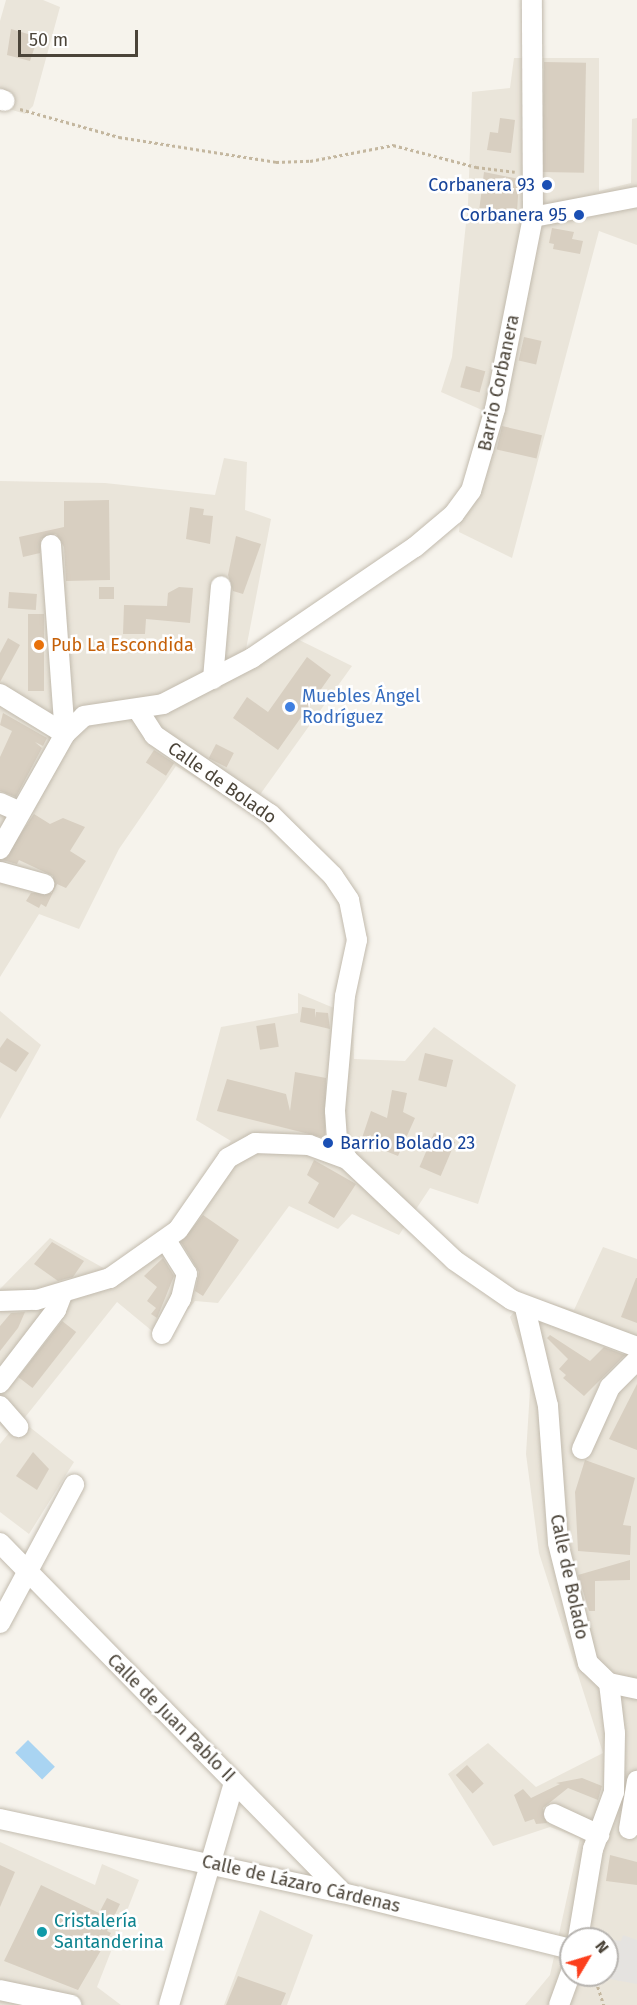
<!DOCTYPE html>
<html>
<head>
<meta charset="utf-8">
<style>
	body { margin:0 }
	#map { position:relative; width:637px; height:2005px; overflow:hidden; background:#f6f3ec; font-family:"Fira Sans",sans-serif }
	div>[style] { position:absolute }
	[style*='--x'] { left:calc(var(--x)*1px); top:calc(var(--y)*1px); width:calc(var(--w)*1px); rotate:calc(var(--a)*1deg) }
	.residential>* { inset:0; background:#eae5da }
	.parking>* { inset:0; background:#e5e3e0 }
	.water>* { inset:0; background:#a9d4f2; transform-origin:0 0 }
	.building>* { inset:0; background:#d8cfc1; transform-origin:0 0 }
	.path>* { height:3px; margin-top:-1.5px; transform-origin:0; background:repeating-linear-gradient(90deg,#c4b79f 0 3px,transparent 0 6px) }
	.roads { filter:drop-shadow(0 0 2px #c2bbae) drop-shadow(0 0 2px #c2bbae) }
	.minor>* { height:20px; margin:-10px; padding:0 10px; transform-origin:10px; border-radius:10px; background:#fff }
	.dots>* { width:16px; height:16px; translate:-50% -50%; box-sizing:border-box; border:3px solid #fff; border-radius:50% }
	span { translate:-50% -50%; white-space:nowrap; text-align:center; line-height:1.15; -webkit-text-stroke:5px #fff; paint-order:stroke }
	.transit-label { font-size:18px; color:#164399 }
	.right { translate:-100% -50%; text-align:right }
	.left { translate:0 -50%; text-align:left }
	.street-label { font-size:18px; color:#4b4439 }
	.food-label { font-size:18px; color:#c56008 }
	.shop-label { font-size:18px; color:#366cbe }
	.culture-label { font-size:18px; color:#0d838f }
	.north { position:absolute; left:559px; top:1927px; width:60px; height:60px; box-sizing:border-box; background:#fff; border:2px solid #b7b4b0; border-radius:50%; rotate:52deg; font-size:16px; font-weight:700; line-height:24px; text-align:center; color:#4b4439 }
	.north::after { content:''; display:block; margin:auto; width:21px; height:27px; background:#fc3f1d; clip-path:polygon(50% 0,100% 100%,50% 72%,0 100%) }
	.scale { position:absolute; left:18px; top:30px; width:120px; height:27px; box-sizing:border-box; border:3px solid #4b4439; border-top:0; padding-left:8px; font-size:18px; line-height:21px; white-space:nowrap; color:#4b4439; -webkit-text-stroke:4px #fff; paint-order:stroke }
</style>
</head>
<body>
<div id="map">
	<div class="residential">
		<i style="clip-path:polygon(6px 0,43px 0,60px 7px,33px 106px,25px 114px,0 106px,0 21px)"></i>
		<i style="clip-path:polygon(514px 58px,599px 58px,599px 191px,631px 183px,632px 119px,637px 118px,637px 245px,599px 231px,512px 558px,459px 532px,464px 484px,482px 410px,441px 392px,452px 357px,468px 204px,472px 92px,510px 88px)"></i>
		<i style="clip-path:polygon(224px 458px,247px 462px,245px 510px,271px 519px,246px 649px,283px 632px,352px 666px,249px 810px,176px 766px,119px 849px,79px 929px,39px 914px,0 977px,0 481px,105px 483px,215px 495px)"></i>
		<i style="clip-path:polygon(298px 993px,353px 1016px,354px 1059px,405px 1061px,434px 1027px,516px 1085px,478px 1204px,430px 1188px,399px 1235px,352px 1214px,338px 1229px,289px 1206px,218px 1303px,195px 1301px,163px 1340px,117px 1302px,22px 1421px,74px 1462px,29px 1534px,0 1512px,0 1444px,9px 1433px,0 1425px,0 1289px,50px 1238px,107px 1270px,181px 1219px,231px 1141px,196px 1120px,221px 1027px,298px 1013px)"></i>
		<i style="clip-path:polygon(0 1011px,41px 1045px,0 1119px)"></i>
		<i style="clip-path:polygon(evenodd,603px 1247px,637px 1259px,637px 2005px,525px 2005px,550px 1975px,580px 1838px,550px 1827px,493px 1846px,448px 1774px,488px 1743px,536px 1787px,603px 1753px,539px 1553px,526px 1454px,531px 1374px,510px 1317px,527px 1296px,574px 1310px,603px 1247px,571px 1939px,607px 1939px,607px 1975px,571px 1975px,571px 1939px)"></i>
		<i style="clip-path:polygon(0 1842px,95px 1885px,102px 1864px,139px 1880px,97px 1987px,121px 2005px,0 2005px)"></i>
		<i style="clip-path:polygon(260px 1910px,313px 1935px,287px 2005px,224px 2005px)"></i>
	</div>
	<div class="parking">
		<i style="clip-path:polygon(623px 1935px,637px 1940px,637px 1984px,599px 1977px,607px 1975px,607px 1939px,621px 1941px)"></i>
	</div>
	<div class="water">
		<i style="left:28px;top:1740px;width:38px;height:18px;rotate:45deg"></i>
	</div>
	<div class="building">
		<i style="clip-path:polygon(11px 29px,38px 37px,30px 61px,7px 55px)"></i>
		<i style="left:544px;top:62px;width:42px;height:110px;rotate:1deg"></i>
		<i style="clip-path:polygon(500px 118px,515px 120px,511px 153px,487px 150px,490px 132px,498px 133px)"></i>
		<i style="clip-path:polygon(484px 172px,519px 179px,517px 213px,492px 211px,490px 222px,478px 219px)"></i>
		<i style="clip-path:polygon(552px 228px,574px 232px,572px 239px,583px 241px,580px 254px,553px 249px,554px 244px,549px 243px)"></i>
		<i style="left:524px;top:337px;width:18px;height:24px;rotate:13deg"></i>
		<i style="left:466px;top:366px;width:20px;height:22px;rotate:15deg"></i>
		<i style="left:502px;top:426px;width:41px;height:24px;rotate:13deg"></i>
		<i style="clip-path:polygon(109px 500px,110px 580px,66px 581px,64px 547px,56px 534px,41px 539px,40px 553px,23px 557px,19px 537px,64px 527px,64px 501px)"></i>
		<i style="clip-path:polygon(190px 507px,204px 509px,203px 515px,213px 516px,210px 544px,186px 539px)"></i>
		<i style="clip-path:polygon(236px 536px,261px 544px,243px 594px,233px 591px,228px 575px)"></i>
		<i style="left:99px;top:587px;width:15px;height:12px"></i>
		<i style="clip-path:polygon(179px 587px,193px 588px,190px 623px,146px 619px,145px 634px,123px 634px,124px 605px,167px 606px,168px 593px)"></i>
		<i style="left:9px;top:592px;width:28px;height:16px;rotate:4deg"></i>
		<i style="left:28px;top:614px;width:16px;height:77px"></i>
		<i style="clip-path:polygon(8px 638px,20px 645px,0 682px,0 653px)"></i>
		<i style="clip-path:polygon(307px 657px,331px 675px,278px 750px,233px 718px,247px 697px,268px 712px)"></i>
		<i style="clip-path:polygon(3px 713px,47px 738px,43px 746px,35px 742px,42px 748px,16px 797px,0 791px,0 757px,12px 731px,0 725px)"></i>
		<i style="left:216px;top:744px;width:20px;height:16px;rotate:27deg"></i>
		<i style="left:154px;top:750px;width:24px;height:15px;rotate:33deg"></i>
		<i style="clip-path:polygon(34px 814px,50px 824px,63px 818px,85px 827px,70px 851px,86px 861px,66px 888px,57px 884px,46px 907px,41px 904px,39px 908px,26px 901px,31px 893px,52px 893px,53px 876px,19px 860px,17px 864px,3px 860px)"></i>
		<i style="clip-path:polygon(302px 1007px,315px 1009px,315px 1018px,316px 1012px,328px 1013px,330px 1029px,300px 1022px)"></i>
		<i style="left:275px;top:1023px;width:24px;height:19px;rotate:81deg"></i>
		<i style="clip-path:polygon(7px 1038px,29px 1053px,16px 1072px,0 1062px,0 1048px)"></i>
		<i style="left:425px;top:1053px;width:29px;height:28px;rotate:14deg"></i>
		<i style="clip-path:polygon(295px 1072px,326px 1078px,325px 1138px,217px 1111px,227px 1079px,286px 1094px,290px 1111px)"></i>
		<i style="clip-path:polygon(392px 1090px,407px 1093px,403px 1112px,415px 1118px,398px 1156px,361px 1141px,371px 1111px,387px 1118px)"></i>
		<i style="left:434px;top:1133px;width:23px;height:37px;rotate:23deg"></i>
		<i style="clip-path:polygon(314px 1160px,356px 1184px,334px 1218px,308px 1203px,319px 1183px,307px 1175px)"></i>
		<i style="clip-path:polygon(203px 1215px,239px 1240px,203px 1296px,195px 1291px,199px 1272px,181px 1242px)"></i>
		<i style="clip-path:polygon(52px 1242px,84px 1261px,73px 1277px,58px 1281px,34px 1264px)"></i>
		<i style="clip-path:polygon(163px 1258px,174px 1276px,157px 1318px,151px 1314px,156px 1308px,147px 1301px,157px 1287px,144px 1276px)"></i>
		<i style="clip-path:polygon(636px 1278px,637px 1278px,637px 1323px,621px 1317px)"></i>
		<i style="clip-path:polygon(25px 1312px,18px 1328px,0 1351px,0 1326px,11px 1313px)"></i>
		<i style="left:62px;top:1321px;width:18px;height:71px;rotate:38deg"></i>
		<i style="clip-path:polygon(550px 1335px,590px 1361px,604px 1347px,625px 1355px,584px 1396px,563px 1378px,566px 1375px,559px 1369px,568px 1359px,547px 1338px)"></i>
		<i style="clip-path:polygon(637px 1384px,637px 1450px,609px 1439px)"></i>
		<i style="clip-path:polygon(33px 1452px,49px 1469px,37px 1490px,16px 1476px)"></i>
		<i style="clip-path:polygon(585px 1460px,635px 1478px,623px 1525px,631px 1526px,630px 1555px,578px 1551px,575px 1492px)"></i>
		<i style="clip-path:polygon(630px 1560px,630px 1580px,595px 1581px,595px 1611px,589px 1611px,578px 1575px)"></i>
		<i style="left:467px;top:1765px;width:25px;height:15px;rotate:48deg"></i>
		<i style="clip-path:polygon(582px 1778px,602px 1786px,598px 1800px,568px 1788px,543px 1808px,547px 1823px,536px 1824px,534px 1819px,525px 1822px,514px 1795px,523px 1789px,531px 1798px,560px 1784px,556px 1783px)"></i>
		<i style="clip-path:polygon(610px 1855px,637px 1862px,637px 1885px,606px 1881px)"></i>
		<i style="clip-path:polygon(0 1865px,15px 1872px,0 1907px)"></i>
		<i style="clip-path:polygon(41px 1885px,99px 1913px,107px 1898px,120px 1904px,107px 1931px,111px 1933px,78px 1990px,4px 1961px)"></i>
		<i style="clip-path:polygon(238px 1976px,286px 1993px,281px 2005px,226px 2005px)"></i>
	</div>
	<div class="path">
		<i style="--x:20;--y:109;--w:103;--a:15.8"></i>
		<i style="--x:119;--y:137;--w:159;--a:9"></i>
		<i style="--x:276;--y:162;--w:34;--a:-2"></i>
		<i style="--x:310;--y:161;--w:85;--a:-10.9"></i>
		<i style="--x:393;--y:145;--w:86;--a:14.8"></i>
		<i style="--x:476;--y:167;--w:39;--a:7"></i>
		<i style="--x:594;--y:1975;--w:32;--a:72"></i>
	</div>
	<div class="roads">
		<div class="minor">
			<i style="--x:0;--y:99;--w:5;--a:22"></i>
			<i style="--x:533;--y:217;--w:106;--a:-10.9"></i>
			<i style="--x:51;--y:545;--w:190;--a:85.8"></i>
			<i style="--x:213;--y:679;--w:93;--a:-85.1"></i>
			<i style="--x:0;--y:694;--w:76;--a:31.6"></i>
			<i style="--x:138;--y:710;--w:30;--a:57"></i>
			<i style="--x:154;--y:735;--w:140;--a:34.3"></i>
			<i style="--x:270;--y:814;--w:88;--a:44.5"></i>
			<i style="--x:333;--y:876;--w:29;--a:56"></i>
			<i style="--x:349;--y:900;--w:41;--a:78.7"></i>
			<i style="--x:357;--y:940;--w:57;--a:102.1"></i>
			<i style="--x:345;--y:996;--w:115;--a:95"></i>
			<i style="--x:335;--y:1111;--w:28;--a:86"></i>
			<i style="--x:337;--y:1139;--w:22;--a:63"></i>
			<i style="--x:347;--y:1159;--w:147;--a:43.3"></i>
			<i style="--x:454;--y:1260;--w:70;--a:34.6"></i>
			<i style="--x:512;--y:1300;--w:134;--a:20.6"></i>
			<i style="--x:0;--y:803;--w:22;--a:24"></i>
			<i style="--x:0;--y:849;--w:132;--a:-60.5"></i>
			<i style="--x:65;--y:734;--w:26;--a:-43"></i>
			<i style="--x:84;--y:716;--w:80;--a:-8.6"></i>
			<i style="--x:163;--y:704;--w:100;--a:-27.3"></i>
			<i style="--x:252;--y:658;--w:197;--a:-34.3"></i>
			<i style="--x:415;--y:547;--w:51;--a:-40.2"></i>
			<i style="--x:454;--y:514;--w:29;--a:-54"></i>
			<i style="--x:471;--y:491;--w:85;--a:-73.7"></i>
			<i style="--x:495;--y:409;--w:196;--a:-78.8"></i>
			<i style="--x:533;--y:217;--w:217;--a:-90.3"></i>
			<i style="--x:0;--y:872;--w:46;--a:15.3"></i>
			<i style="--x:0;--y:1301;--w:36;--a:-2"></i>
			<i style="--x:36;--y:1300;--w:77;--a:-16.6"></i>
			<i style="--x:110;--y:1278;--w:83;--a:-35.2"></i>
			<i style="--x:178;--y:1230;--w:88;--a:-55.2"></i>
			<i style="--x:228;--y:1158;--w:31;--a:-29"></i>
			<i style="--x:255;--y:1143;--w:54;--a:2.1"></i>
			<i style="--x:309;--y:1145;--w:40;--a:20.2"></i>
			<i style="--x:525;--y:1308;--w:101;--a:76.8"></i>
			<i style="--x:548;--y:1406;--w:137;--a:85.8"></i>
			<i style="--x:558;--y:1543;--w:124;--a:76"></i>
			<i style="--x:588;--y:1663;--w:29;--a:44"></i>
			<i style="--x:609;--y:1683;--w:50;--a:83.2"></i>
			<i style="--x:615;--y:1733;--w:59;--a:91"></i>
			<i style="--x:614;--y:1792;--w:61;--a:110.2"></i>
			<i style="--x:593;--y:1849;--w:91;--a:99.5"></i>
			<i style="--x:162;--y:1334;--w:40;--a:-62"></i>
			<i style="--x:181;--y:1299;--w:26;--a:-77"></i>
			<i style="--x:187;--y:1274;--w:40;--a:-122"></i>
			<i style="--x:0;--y:1383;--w:92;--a:-52.5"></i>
			<i style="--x:56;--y:1310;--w:17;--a:-69"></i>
			<i style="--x:0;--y:1406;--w:28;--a:49"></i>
			<i style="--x:582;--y:1449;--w:68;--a:-65.7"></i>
			<i style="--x:610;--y:1387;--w:38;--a:-45"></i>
			<i style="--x:0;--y:1543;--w:490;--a:45.6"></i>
			<i style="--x:0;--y:1623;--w:157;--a:-61.8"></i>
			<i style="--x:609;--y:1683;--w:29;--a:12"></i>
			<i style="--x:554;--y:1814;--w:50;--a:25"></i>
			<i style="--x:0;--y:1819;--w:351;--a:12.2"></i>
			<i style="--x:343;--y:1893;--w:235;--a:13.8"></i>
			<i style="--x:629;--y:1829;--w:49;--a:-80.5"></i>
			<i style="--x:0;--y:1990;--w:73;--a:11.9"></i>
			<i style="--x:169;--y:2005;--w:232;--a:-73.7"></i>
			<i style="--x:559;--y:2005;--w:35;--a:-70"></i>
		</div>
	</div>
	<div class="dots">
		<i style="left:547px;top:185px;background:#1a4fb4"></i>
		<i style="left:579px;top:215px;background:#1a4fb4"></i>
		<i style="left:39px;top:645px;background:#e8710a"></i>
		<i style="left:290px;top:707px;background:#3f7fe0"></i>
		<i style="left:328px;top:1143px;background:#1a4fb4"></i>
		<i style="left:42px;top:1932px;background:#0f9aa8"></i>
	</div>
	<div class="transit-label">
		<span class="right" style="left:535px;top:185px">Corbanera 93</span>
		<span class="right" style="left:567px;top:215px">Corbanera 95</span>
		<span class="left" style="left:340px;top:1143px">Barrio Bolado 23</span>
	</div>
	<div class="street-label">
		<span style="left:499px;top:383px;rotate:-78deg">Barrio Corbanera</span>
		<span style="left:222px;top:783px;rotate:35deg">Calle de Bolado</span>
		<span style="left:569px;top:1577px;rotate:78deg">Calle de Bolado</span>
		<span style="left:171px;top:1718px;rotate:45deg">Calle de Juan Pablo II</span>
		<span style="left:301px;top:1884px;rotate:13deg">Calle de Lázaro Cárdenas</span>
	</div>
	<div class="food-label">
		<span class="left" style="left:51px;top:645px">Pub La Escondida</span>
	</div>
	<div class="shop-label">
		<span class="left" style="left:302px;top:707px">Muebles Ángel<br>Rodríguez</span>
	</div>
	<div class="culture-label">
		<span class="left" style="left:54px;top:1932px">Cristalería<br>Santanderina</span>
	</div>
	<div class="north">N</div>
	<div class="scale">50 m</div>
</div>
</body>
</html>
